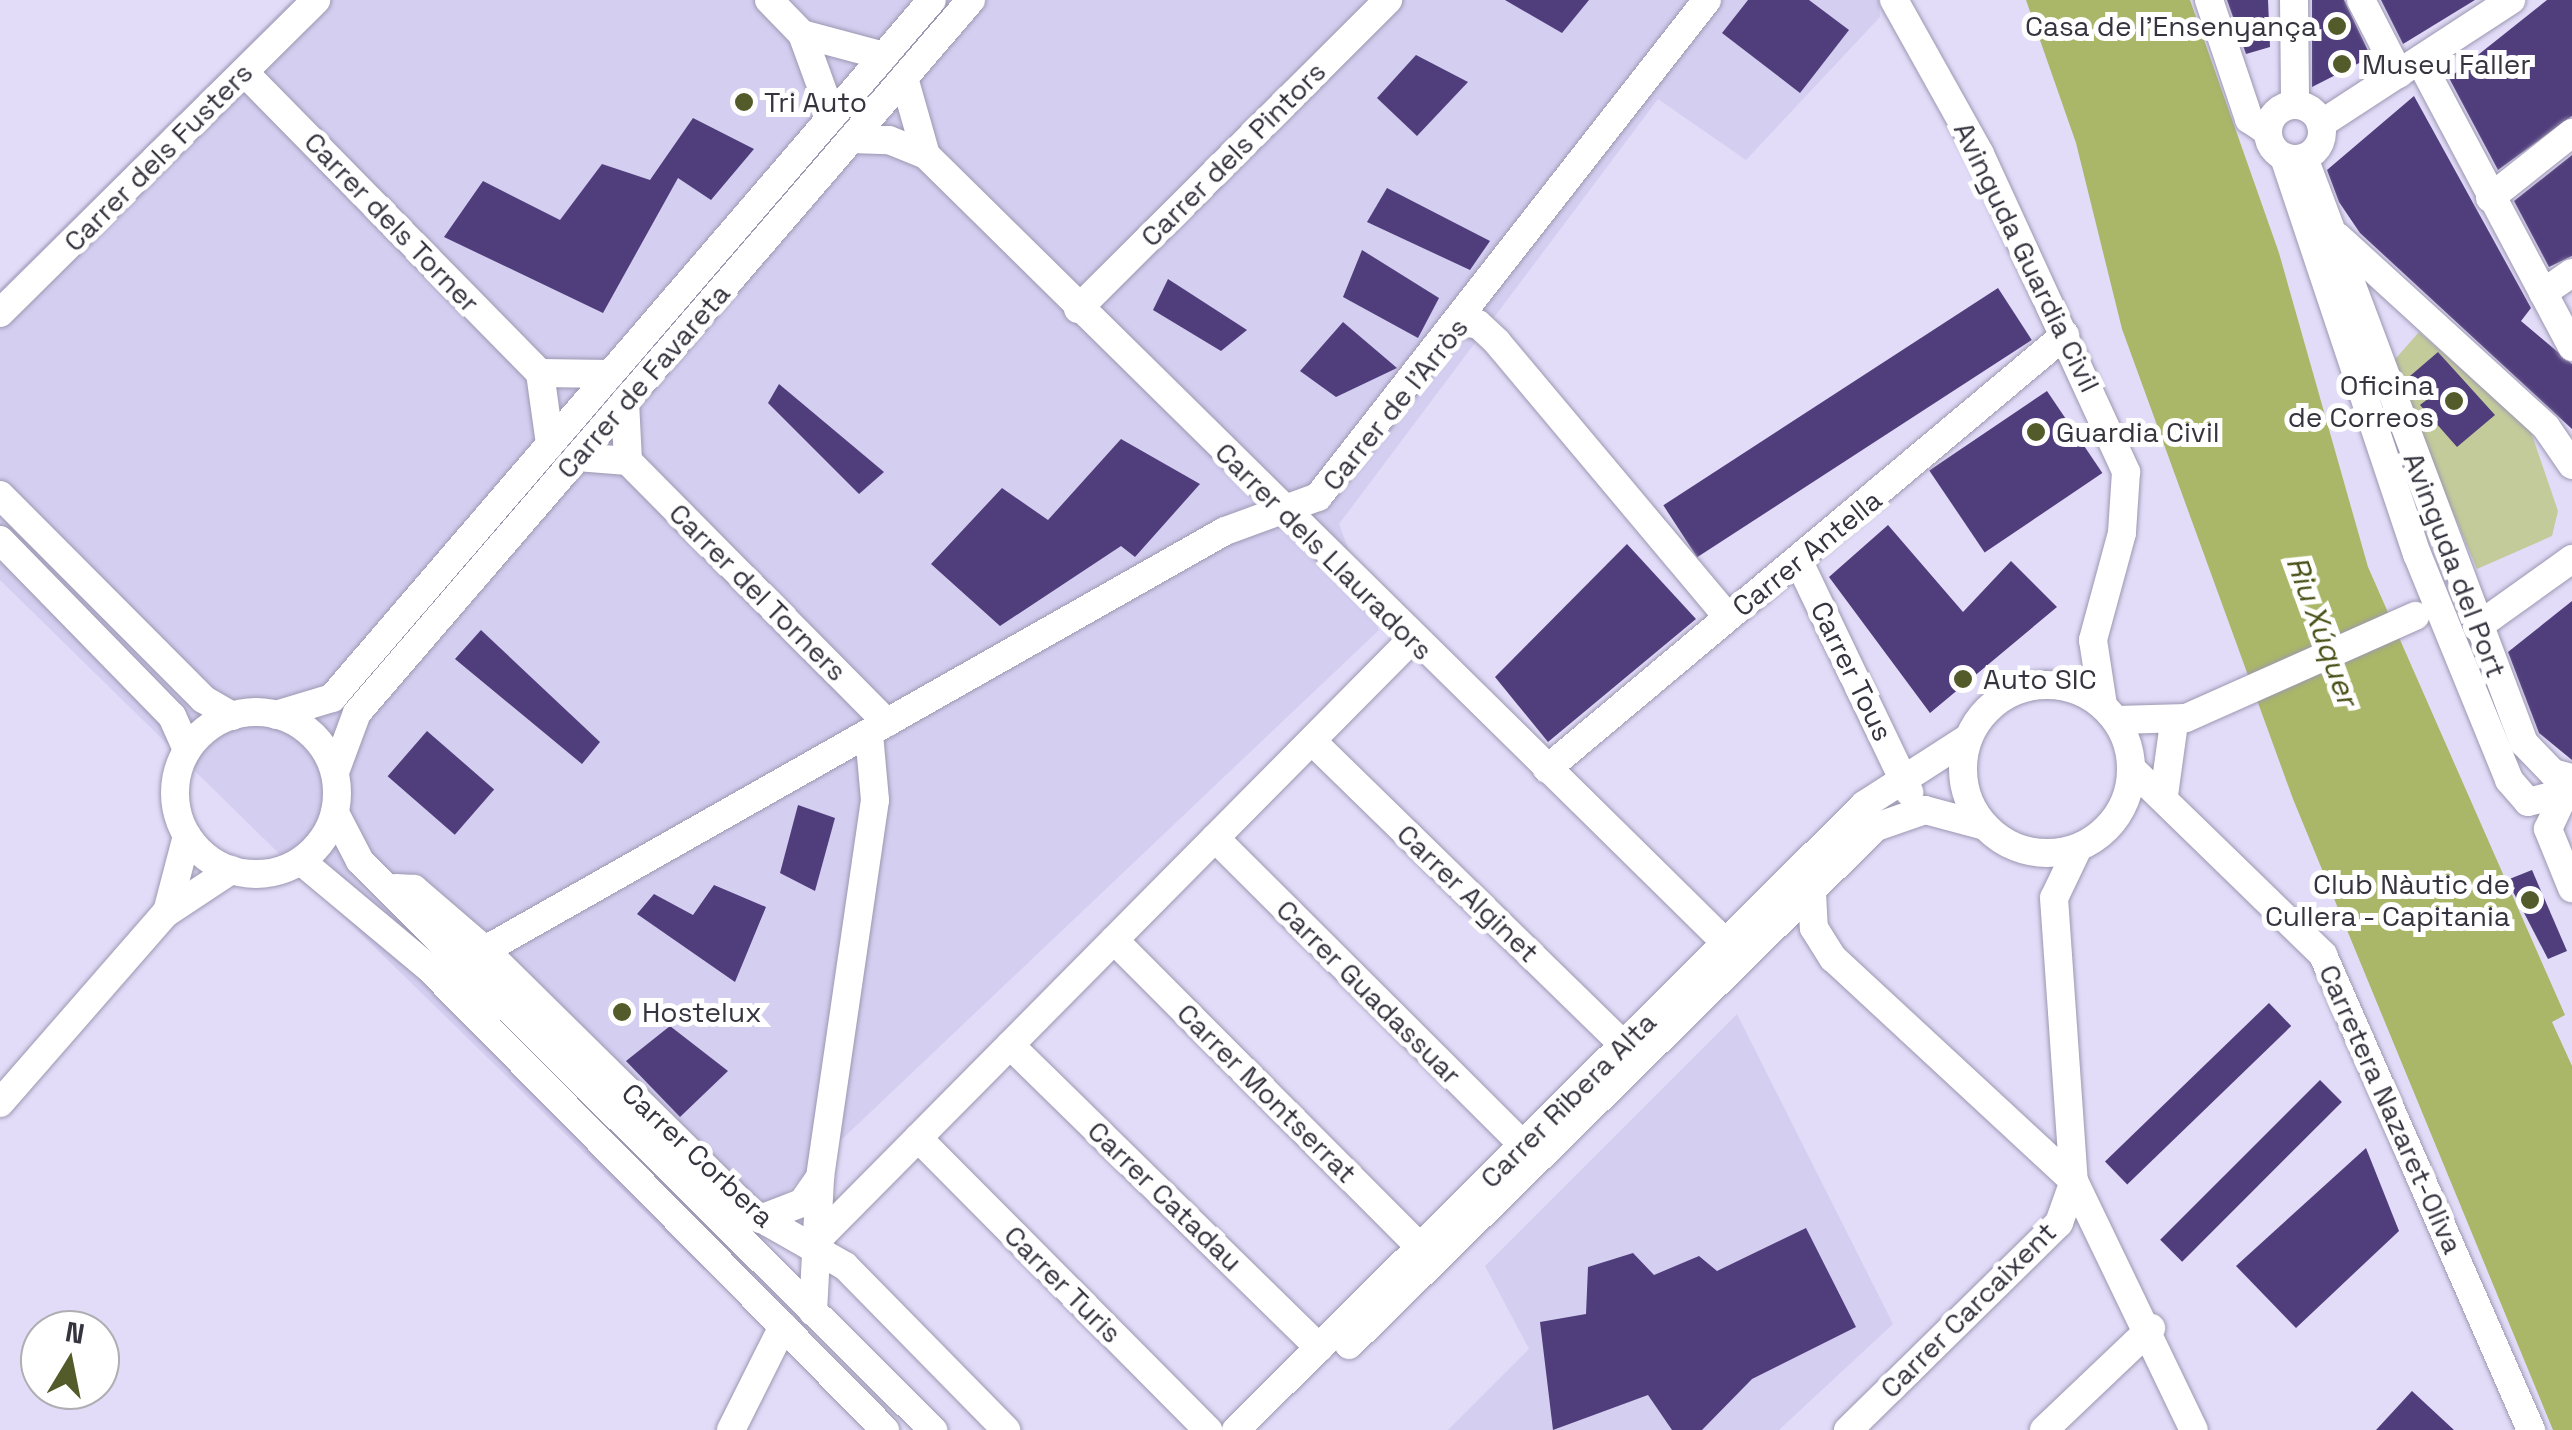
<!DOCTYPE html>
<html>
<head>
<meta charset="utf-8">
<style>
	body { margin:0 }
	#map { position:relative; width:2572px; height:1430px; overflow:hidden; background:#e2dcf8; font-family:"Space Grotesk",sans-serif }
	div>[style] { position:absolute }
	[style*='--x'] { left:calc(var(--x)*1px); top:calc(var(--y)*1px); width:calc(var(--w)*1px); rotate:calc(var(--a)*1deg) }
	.built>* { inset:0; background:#d4cef0 }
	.green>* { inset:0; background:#c3cb9b }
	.water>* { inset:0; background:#aab668 }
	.building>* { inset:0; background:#503d7c; transform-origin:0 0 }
	.roads { filter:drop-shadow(0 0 2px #9c97b1) drop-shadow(0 0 2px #9c97b1) }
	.minor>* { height:28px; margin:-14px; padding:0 14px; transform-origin:14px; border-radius:14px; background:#fff }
	.minor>.ring { margin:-14px; padding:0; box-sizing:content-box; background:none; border:28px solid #fff; border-radius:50% }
	.dots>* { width:28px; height:28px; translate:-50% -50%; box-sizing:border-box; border:5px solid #fff; border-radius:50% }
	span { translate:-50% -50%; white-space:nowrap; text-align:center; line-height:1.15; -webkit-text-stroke:10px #fff; paint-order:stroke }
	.poi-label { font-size:28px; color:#36343f }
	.right { translate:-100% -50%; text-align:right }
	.left { translate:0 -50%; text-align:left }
	.street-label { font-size:28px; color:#36343f }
	.water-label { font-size:30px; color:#495016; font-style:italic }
	.north { position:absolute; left:20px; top:1310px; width:100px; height:100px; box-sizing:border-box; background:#fff; border:2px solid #afaeb2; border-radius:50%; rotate:10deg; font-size:28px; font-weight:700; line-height:40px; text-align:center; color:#36343f }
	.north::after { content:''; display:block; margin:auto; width:35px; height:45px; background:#545b2a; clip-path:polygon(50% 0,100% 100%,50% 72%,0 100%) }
</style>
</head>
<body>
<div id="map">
	<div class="built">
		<i style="clip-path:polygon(292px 0,1879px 0,1880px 17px,1746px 160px,1658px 99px,1339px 524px,1379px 630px,704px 1270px,0 580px,0 289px)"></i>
		<i style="clip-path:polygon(1737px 1014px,1893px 1324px,1779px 1430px,1448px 1430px,1529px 1349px,1485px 1266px)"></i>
	</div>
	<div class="green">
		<i style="clip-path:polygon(2419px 332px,2530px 429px,2558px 511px,2552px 536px,2477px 569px,2390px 365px)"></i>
	</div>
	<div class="water">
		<i style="clip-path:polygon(2026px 0,2190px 0,2279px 253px,2368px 567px,2565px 1015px,2552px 1022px,2572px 1066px,2572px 1430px,2553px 1430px,2293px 799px,2122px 329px,2076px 143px)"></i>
	</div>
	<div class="building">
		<i style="clip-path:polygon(1505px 0,1589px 0,1562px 33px)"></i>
		<i style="clip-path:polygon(1748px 0,1809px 0,1849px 30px,1800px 93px,1722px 33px)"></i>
		<i style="clip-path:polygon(2227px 0,2268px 0,2270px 47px,2246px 54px)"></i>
		<i style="clip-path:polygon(2312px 0,2344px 0,2371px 57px,2312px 87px)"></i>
		<i style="clip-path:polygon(2381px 0,2475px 0,2403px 44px)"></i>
		<i style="clip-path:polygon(2547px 0,2572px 0,2572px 116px,2498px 170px,2449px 78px)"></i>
		<i style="clip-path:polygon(1416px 55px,1468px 82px,1417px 136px,1377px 98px)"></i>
		<i style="clip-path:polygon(2414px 96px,2531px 308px,2521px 321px,2572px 364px,2572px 429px,2360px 233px,2339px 202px,2327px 170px)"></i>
		<i style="clip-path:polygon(693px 118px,754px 149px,711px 200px,678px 178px,603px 313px,444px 237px,483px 181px,560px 220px,602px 164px,650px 180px)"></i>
		<i style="clip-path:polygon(2572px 155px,2572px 256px,2549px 267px,2514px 201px)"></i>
		<i style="clip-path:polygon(1387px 188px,1490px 241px,1470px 270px,1367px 222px)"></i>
		<i style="clip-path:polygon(1362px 250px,1439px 298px,1418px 338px,1343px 297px)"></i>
		<i style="clip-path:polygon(1168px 279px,1247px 330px,1221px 351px,1153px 310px)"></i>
		<i style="left:1998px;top:288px;width:62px;height:399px;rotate:57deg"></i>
		<i style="clip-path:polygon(1343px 322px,1397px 368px,1336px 397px,1300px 371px)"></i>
		<i style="clip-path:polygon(2438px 352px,2495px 415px,2457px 447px,2420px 405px,2429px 398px,2410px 376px)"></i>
		<i style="clip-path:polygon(779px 384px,884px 472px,859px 494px,768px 403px)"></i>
		<i style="left:2047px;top:391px;width:99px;height:142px;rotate:56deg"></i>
		<i style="clip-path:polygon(1121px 439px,1200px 484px,1135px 557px,1121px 546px,1000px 626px,931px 564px,1002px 488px,1048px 520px)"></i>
		<i style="clip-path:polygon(1888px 525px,1963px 612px,2011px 561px,2057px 607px,1930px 713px,1829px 577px)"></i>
		<i style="clip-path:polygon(1627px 544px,1696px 619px,1548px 742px,1495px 677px)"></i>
		<i style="clip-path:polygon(2572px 601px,2572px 760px,2539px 733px,2508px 652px)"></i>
		<i style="clip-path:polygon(481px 630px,600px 742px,582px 764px,455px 659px)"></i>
		<i style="left:427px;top:731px;width:89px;height:60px;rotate:41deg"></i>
		<i style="clip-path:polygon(798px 805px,835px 818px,815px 891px,780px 873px)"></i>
		<i style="clip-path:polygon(2532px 870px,2567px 951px,2548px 959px,2507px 880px)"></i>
		<i style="clip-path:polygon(714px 885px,766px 907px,735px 982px,637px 914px,654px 894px,693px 915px)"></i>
		<i style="left:2269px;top:1003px;width:32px;height:228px;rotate:46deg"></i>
		<i style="clip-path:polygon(670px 1026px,728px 1071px,680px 1117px,626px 1061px)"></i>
		<i style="left:2320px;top:1080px;width:31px;height:226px;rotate:45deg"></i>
		<i style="clip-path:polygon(2366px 1148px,2399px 1231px,2296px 1328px,2236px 1266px)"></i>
		<i style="clip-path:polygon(1806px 1228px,1856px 1327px,1752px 1379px,1702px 1430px,1672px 1430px,1648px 1395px,1553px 1430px,1540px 1322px,1586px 1314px,1588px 1267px,1633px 1253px,1654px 1275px,1699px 1256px,1717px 1271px)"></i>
		<i style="clip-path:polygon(2412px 1391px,2454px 1430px,2376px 1430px)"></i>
	</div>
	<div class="roads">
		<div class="minor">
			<i style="--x:769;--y:0;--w:47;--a:45.9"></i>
			<i style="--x:1894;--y:0;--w:176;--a:60.8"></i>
			<i style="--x:1980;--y:154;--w:350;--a:65.3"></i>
			<i style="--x:2126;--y:472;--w:61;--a:93.8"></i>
			<i style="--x:2122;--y:533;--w:111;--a:105.2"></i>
			<i style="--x:2093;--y:640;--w:66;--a:81.3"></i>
			<i style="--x:2209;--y:0;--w:126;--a:71.4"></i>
			<i style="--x:2249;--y:119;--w:22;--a:34"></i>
			<i style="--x:2294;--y:0;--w:104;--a:89.4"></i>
			<i style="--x:2361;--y:0;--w:83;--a:62.8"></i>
			<i style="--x:2420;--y:61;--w:324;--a:62"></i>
			<i style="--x:244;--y:72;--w:422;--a:45.5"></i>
			<i class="ring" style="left:2268px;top:105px;width:26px;height:26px"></i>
			<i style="--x:832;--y:116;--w:87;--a:-110.1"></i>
			<i style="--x:802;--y:34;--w:85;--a:15"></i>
			<i style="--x:2321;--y:124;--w:227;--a:-33.1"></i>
			<i style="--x:851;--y:139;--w:38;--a:2"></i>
			<i style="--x:889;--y:140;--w:40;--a:22"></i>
			<i style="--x:926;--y:155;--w:80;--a:-105.9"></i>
			<i style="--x:926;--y:155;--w:1123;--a:44.57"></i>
			<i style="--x:2284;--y:157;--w:419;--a:71.5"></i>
			<i style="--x:2417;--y:554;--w:244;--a:67.8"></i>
			<i style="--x:2509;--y:780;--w:29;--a:49"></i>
			<i style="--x:2528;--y:802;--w:45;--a:-14"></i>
			<i style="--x:2304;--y:158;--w:625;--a:69.39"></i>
			<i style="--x:2524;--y:743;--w:42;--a:46"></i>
			<i style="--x:2553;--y:773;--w:20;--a:15"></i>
			<i style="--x:2490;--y:198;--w:105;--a:-38.4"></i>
			<i style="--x:2338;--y:237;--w:282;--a:42.4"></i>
			<i style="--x:2546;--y:427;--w:46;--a:55.6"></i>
			<i style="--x:2543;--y:293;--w:35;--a:-35"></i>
			<i style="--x:1078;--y:309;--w:438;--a:-44.9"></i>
			<i style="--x:0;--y:313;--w:445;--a:-44.7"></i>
			<i style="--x:1462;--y:323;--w:16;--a:4"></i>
			<i style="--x:1478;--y:324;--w:26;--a:43"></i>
			<i style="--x:1497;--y:342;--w:359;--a:50"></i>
			<i style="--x:550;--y:444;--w:72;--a:-98"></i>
			<i style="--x:540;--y:373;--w:70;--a:0.8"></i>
			<i style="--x:577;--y:457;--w:51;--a:4.5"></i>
			<i style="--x:628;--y:461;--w:60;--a:-92.9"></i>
			<i style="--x:628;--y:461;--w:368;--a:45.3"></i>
			<i style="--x:0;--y:495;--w:288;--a:45.1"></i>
			<i style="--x:203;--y:699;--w:34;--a:30"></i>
			<i style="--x:0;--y:540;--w:246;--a:45.7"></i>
			<i style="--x:172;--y:716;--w:37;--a:66"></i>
			<i style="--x:1800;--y:564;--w:253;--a:64.4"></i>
			<i style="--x:2477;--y:627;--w:117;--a:-35.6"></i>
			<i class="ring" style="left:1963px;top:685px;width:140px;height:140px"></i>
			<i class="ring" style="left:175px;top:712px;width:134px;height:134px"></i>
			<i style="--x:276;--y:715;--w:59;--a:-16.9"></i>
			<i style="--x:332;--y:698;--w:920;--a:-49.32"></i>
			<i style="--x:2117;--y:720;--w:69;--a:-1.7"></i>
			<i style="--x:2186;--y:718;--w:251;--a:-24"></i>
			<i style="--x:1312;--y:741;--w:436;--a:44.3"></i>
			<i style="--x:1547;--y:769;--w:676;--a:-39.96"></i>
			<i style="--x:2132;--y:769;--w:267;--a:44.2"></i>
			<i style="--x:2323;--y:955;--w:519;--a:66.35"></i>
			<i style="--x:335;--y:772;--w:63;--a:-69.6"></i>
			<i style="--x:357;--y:713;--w:941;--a:-49.27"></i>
			<i style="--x:2164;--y:795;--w:66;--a:-82.1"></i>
			<i style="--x:2562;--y:799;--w:33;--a:115"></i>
			<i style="--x:2548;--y:829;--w:64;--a:67.9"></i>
			<i style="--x:335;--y:813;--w:54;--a:62.5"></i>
			<i style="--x:360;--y:861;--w:808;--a:44.8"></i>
			<i style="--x:1215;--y:838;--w:435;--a:44.9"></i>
			<i style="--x:2078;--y:848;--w:55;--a:115.6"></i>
			<i style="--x:2054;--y:898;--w:284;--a:86"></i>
			<i style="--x:2074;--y:1181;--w:276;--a:64.3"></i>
			<i style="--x:301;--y:861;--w:167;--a:39.9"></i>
			<i style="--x:429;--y:968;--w:649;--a:45.37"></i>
			<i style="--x:396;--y:888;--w:18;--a:3"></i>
			<i style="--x:414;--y:889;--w:94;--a:40.7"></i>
			<i style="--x:485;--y:950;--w:375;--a:44.6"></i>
			<i style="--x:752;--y:1213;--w:107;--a:29.7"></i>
			<i style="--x:845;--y:1266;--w:230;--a:45.5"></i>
			<i style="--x:1812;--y:893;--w:35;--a:87"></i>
			<i style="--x:1814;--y:928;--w:36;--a:58"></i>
			<i style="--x:1833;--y:958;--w:328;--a:42.8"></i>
			<i style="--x:2074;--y:1181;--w:45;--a:109.7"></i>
			<i style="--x:2059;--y:1223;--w:296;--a:135.5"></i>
			<i style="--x:167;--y:912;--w:79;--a:-75.3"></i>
			<i style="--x:1114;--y:940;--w:433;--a:45.1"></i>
			<i style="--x:485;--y:950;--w:850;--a:-29.52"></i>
			<i style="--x:1225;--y:531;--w:99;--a:-20.1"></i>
			<i style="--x:1318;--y:497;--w:631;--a:-51.95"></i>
			<i style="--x:1010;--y:1045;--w:433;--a:44.4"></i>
			<i style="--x:0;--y:1103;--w:252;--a:-48.9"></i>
			<i style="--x:166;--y:913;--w:78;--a:-33.5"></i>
			<i style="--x:918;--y:1138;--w:412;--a:45.2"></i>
			<i style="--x:760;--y:1219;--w:45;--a:-20.9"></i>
			<i style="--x:802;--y:1203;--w:32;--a:-55"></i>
			<i style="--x:820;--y:1237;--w:841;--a:-45.29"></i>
			<i style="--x:813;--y:1312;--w:135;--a:-87"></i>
			<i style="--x:820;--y:1177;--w:381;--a:-81.7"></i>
			<i style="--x:875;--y:800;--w:66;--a:-95.2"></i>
			<i style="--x:1349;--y:1345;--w:739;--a:-44.51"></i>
			<i style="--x:1876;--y:827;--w:52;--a:-19.1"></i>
			<i style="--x:1925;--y:810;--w:62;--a:14.9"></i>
			<i style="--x:731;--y:1430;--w:116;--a:-63.4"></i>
			<i style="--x:1236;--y:1430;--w:886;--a:-44.86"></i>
			<i style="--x:1864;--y:805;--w:124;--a:-32.8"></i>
			<i style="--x:2044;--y:1430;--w:148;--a:-43.6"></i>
		</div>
	</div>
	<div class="dots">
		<i style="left:2337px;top:26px;background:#545b2a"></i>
		<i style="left:2342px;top:64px;background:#545b2a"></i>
		<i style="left:744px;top:102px;background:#545b2a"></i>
		<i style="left:2454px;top:401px;background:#545b2a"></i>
		<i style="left:2036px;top:432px;background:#545b2a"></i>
		<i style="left:1963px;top:679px;background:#545b2a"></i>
		<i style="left:2530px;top:900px;background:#545b2a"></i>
		<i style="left:622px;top:1012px;background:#545b2a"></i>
	</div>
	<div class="poi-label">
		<span class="right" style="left:2317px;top:26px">Casa de l'Ensenyança</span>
		<span class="left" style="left:2362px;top:64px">Museu Faller</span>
		<span class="left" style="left:764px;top:102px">Tri Auto</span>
		<span class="right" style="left:2434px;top:401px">Oficina<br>de Correos</span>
		<span class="left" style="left:2056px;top:432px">Guardia Civil</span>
		<span class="left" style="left:1983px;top:679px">Auto SIC</span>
		<span class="right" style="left:2510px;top:900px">Club Nàutic de<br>Cullera - Capitania</span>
		<span class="left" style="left:642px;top:1012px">Hostelux</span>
	</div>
	<div class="street-label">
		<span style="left:1233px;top:154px;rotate:-45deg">Carrer dels Pintors</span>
		<span style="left:158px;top:157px;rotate:-45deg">Carrer dels Fusters</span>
		<span style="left:392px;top:222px;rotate:46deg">Carrer dels Torner</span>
		<span style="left:2027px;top:257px;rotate:64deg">Avinguda Guardia Civil</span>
		<span style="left:643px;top:381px;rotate:-49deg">Carrer de Favareta</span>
		<span style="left:1395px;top:404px;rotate:-51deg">Carrer de l'Arròs</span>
		<span style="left:1324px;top:551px;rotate:45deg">Carrer dels Llauradors</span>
		<span style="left:1807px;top:553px;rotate:-39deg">Carrer Antella</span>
		<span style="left:2455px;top:565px;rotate:69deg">Avinguda del Port</span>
		<span style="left:758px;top:592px;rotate:45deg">Carrer del Torners</span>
		<span style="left:1852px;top:671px;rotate:64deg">Carrer Tous</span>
		<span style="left:1468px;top:893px;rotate:44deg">Carrer Alginet</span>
		<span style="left:1369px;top:992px;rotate:45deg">Carrer Guadassuar</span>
		<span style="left:1267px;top:1093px;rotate:45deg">Carrer Montserrat</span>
		<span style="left:1568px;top:1100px;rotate:-45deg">Carrer Ribera Alta</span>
		<span style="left:2391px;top:1109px;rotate:66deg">Carretera Nazaret-Oliva</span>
		<span style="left:698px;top:1155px;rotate:43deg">Carrer Corbera</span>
		<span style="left:1165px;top:1196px;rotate:44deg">Carrer Catadau</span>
		<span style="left:1063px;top:1284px;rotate:45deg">Carrer Turis</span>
		<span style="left:1968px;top:1310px;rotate:-45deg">Carrer Carcaixent</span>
	</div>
	<div class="water-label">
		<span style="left:2322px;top:631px;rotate:70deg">Riu Xúquer</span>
	</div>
	<div class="north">N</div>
</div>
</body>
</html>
